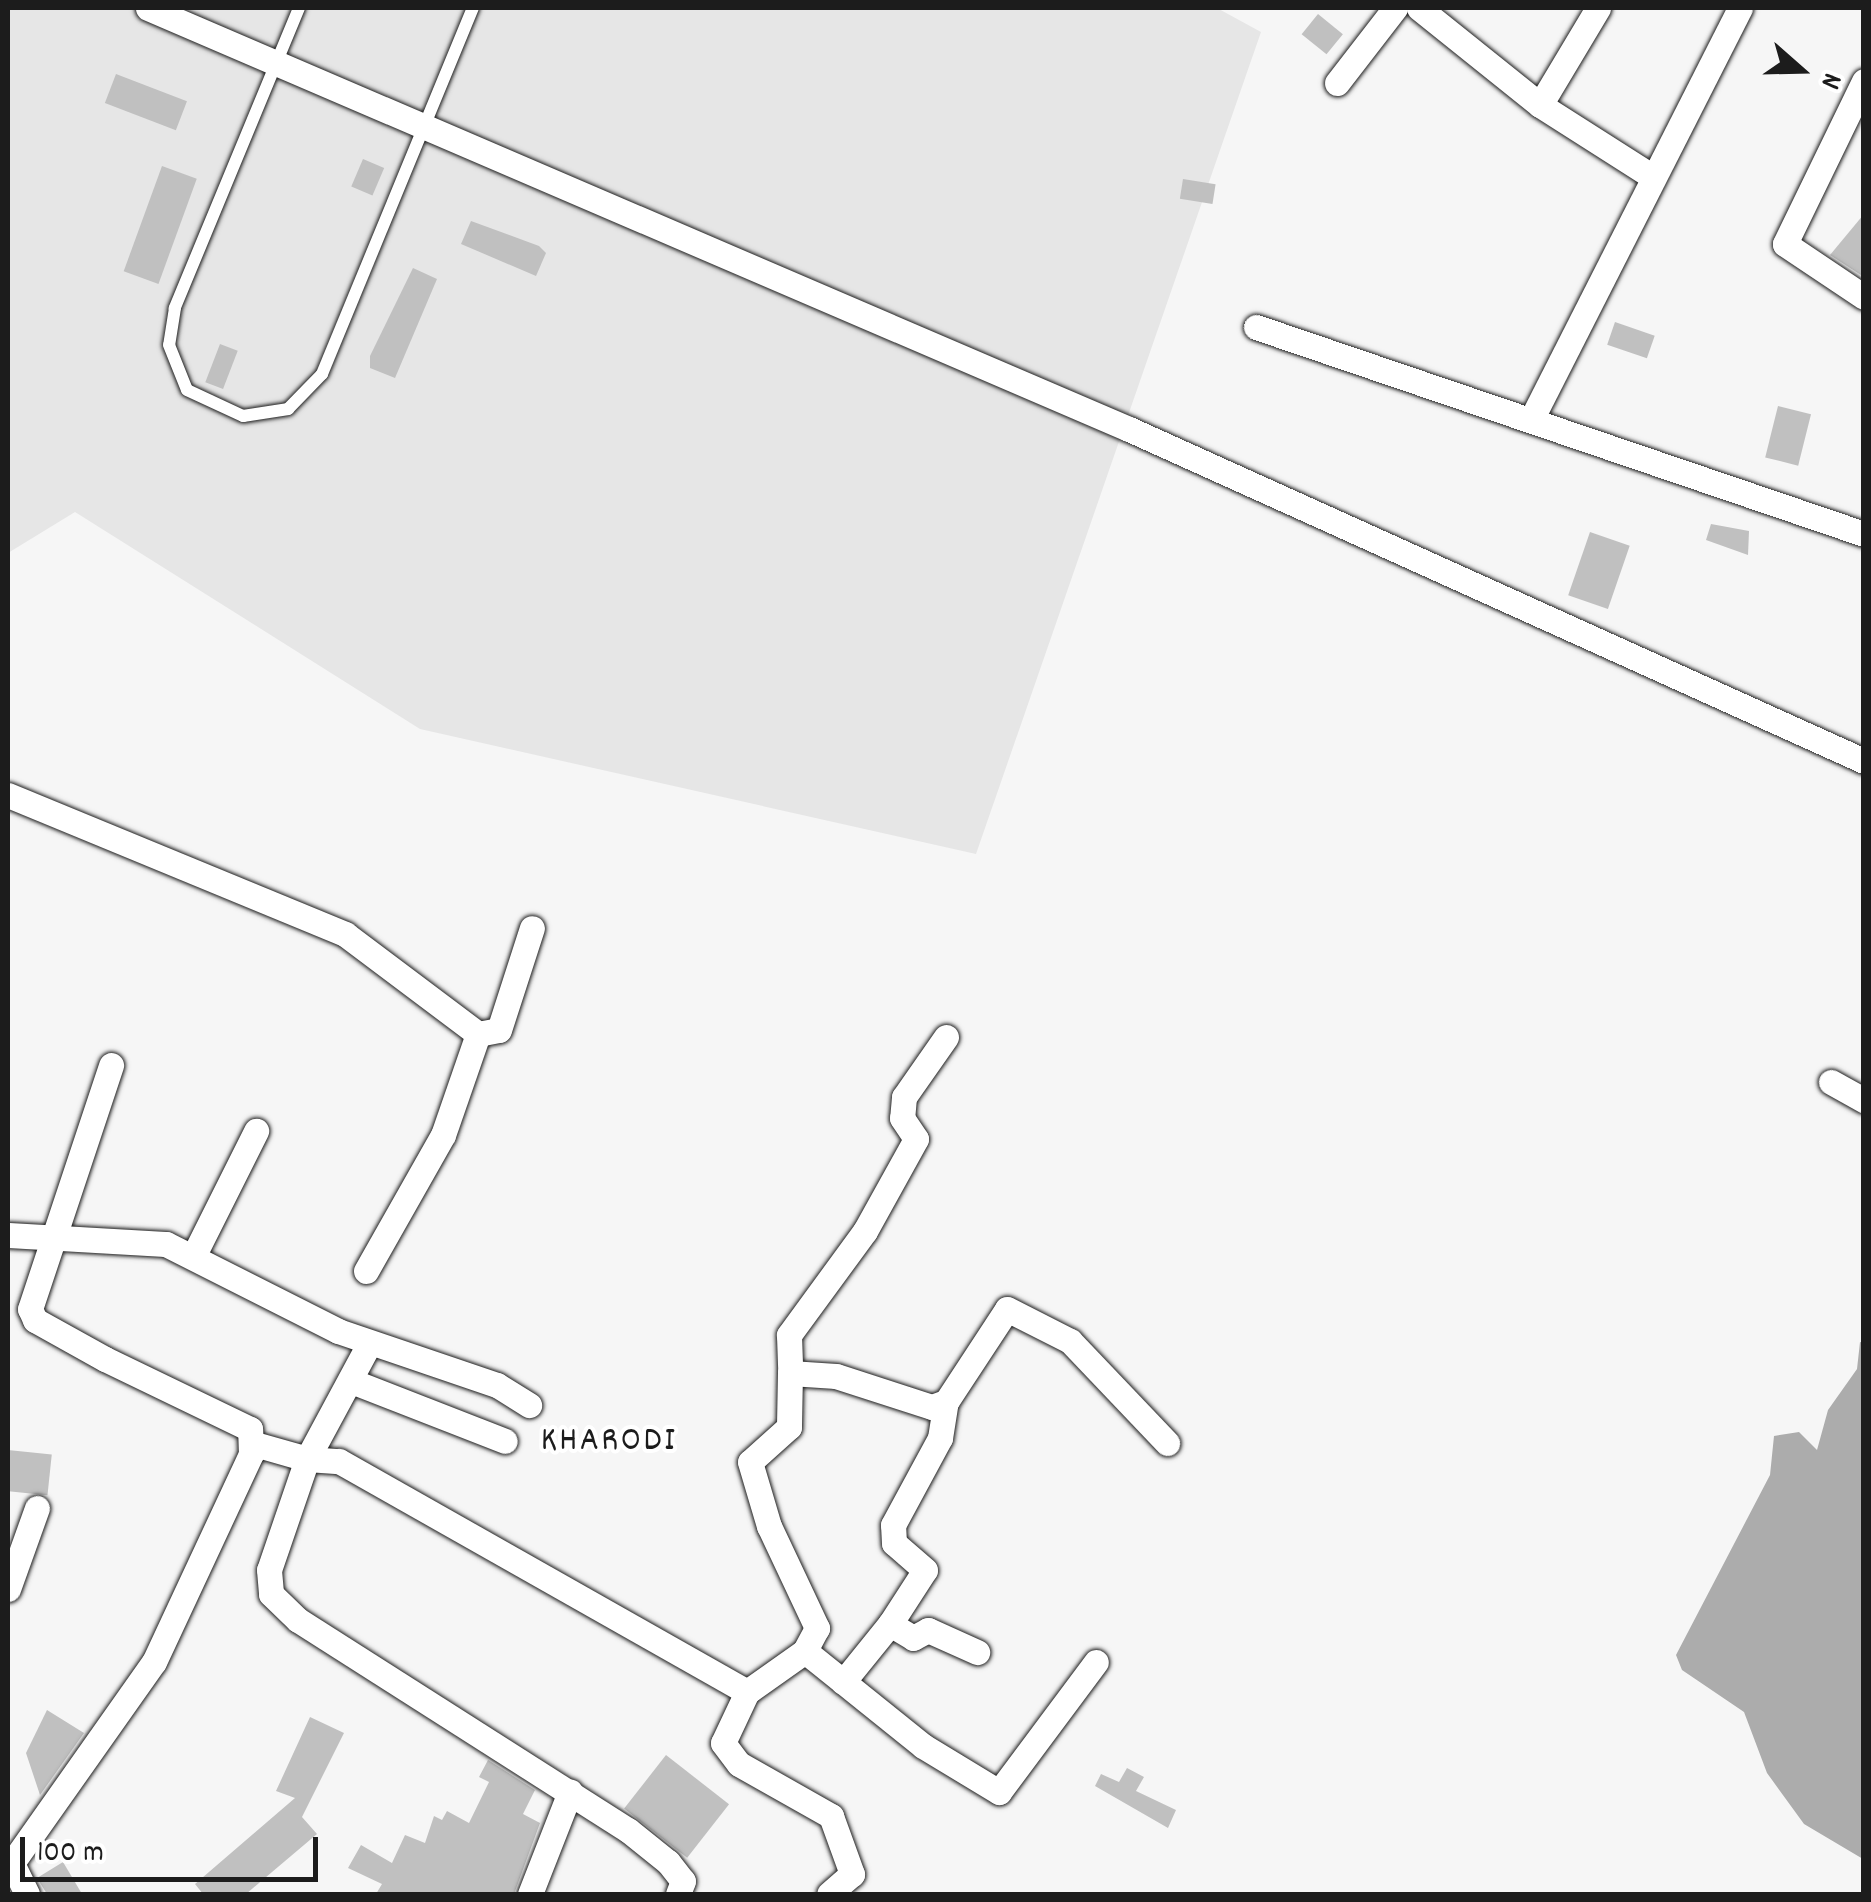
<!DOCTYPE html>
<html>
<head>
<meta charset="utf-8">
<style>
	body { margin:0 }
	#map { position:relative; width:1871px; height:1902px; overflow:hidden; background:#f6f6f6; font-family:Dekko,sans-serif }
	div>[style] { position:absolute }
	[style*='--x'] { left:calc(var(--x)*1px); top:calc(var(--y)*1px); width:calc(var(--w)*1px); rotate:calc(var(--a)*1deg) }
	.built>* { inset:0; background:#e6e6e6 }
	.water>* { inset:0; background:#acacac }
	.building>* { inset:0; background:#c0c0c0; transform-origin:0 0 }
	.roads { filter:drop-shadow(0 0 2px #1c1c1c) drop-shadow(0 0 2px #1c1c1c) }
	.service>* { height:12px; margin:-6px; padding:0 6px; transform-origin:6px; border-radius:6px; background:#fff }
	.minor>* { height:25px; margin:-12.5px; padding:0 12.5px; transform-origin:12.5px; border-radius:12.5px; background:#fff }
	span { translate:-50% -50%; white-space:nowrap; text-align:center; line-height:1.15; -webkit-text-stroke:8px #fff; paint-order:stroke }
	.neighbourhood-label { font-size:35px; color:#1c1c1c; letter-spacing:2.5px }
	.frame { position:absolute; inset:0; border:10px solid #1c1c1c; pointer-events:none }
	.north { position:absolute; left:1751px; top:20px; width:100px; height:100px; -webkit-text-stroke:8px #fff; paint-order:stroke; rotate:110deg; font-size:28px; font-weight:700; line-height:40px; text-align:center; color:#1c1c1c }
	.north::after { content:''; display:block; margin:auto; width:35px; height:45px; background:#1c1c1c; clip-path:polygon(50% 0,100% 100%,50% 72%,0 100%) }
	.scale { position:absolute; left:20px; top:1837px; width:298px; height:45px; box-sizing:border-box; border:5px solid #1c1c1c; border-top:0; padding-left:12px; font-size:30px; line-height:35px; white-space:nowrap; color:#1c1c1c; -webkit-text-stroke:8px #fff; paint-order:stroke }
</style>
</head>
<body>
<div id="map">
	<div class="built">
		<i style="clip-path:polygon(8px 8px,1217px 8px,1261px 32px,976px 854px,420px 729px,75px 512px,8px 553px)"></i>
	</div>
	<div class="water">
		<i style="clip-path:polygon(1860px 1342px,1864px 1343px,1863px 1859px,1804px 1824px,1767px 1773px,1744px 1712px,1682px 1670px,1676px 1655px,1770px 1475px,1774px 1436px,1799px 1432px,1817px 1450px,1828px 1410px,1857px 1369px)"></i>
	</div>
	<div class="building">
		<i style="left:1318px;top:14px;width:32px;height:26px;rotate:39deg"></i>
		<i style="left:116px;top:74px;width:76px;height:31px;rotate:21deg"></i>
		<i style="left:363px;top:159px;width:23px;height:30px;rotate:23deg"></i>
		<i style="left:162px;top:166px;width:37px;height:112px;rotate:20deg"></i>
		<i style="left:1183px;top:179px;width:33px;height:20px;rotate:9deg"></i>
		<i style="clip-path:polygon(1864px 214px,1864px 277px,1830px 255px)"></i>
		<i style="clip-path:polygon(471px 221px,539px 246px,546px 253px,536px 276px,461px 244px)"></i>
		<i style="clip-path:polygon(413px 268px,437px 279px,395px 378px,370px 368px,370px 356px)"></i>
		<i style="left:1615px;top:322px;width:42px;height:24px;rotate:19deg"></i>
		<i style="left:220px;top:344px;width:19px;height:41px;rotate:21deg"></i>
		<i style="left:1778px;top:406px;width:34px;height:53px;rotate:14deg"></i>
		<i style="clip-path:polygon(1711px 524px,1749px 531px,1748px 555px,1706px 540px)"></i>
		<i style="left:1590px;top:532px;width:42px;height:67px;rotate:19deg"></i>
		<i style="left:8px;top:1450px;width:44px;height:41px;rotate:6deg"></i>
		<i style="clip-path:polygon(47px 1710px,84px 1733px,40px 1795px,26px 1753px)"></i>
		<i style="clip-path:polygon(310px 1717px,344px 1733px,302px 1817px,317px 1834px,246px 1894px,203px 1894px,195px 1884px,295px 1798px,276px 1791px)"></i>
		<i style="left:666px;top:1755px;width:80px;height:68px;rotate:38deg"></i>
		<i style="clip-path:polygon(488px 1760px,535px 1790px,523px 1814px,540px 1823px,514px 1894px,376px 1894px,382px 1884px,348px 1868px,361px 1845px,392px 1863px,405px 1835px,425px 1843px,434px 1816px,442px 1820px,447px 1811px,469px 1823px,489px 1782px,479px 1777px)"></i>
		<i style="clip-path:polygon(1127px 1768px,1144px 1777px,1136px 1791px,1176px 1810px,1168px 1828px,1095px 1786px,1101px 1774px,1119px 1782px)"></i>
		<i style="clip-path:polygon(63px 1862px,82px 1894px,47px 1894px,37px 1878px)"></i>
	</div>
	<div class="roads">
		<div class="service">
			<i style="--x:299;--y:8;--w:325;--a:112.5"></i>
			<i style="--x:175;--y:308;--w:37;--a:99"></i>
			<i style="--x:169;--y:345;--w:48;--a:68.2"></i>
			<i style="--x:187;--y:390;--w:62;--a:24.9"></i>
			<i style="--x:243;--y:416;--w:46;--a:-8.8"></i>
			<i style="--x:288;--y:409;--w:49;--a:-45.8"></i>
			<i style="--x:322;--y:374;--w:396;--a:-67.6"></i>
		</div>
		<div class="minor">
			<i style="--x:148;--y:8;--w:1068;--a:23.23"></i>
			<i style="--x:1129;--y:429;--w:807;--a:24.31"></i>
			<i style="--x:1419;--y:8;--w:155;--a:38.7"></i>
			<i style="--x:1540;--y:105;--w:134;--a:32.5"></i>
			<i style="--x:1864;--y:81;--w:181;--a:115.9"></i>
			<i style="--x:1785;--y:244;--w:95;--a:33.9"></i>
			<i style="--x:1337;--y:83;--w:95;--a:-52.3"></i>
			<i style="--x:1540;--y:105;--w:113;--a:-59.1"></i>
			<i style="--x:1256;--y:327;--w:642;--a:18.8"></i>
			<i style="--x:1531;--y:420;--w:462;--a:-63.1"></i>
			<i style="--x:8;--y:795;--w:365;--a:22.4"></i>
			<i style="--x:345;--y:934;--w:166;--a:36.9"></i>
			<i style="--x:478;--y:1034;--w:21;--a:-11"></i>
			<i style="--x:499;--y:1030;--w:107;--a:-72.1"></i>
			<i style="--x:946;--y:1037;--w:73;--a:125"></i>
			<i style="--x:904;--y:1097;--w:21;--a:95"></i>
			<i style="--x:902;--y:1118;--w:25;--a:56"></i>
			<i style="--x:916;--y:1139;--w:105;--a:119"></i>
			<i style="--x:865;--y:1231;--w:129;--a:126.2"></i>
			<i style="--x:789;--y:1335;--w:38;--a:88"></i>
			<i style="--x:790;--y:1373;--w:46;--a:3.7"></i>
			<i style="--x:836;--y:1376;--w:101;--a:17.9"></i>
			<i style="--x:932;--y:1407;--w:15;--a:-20"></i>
			<i style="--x:946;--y:1402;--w:111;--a:-56.7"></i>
			<i style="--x:1007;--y:1309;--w:71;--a:26.9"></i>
			<i style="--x:1070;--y:1341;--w:141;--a:46.4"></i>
			<i style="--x:1831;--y:1082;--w:38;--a:29"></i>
			<i style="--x:8;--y:1235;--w:158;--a:3.3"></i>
			<i style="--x:166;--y:1244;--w:193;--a:26.8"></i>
			<i style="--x:338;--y:1331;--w:168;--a:18.8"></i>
			<i style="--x:497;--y:1385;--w:38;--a:32"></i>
			<i style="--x:194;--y:1255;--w:139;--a:-63.4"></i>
			<i style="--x:366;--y:1271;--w:156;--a:-60.5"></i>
			<i style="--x:443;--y:1135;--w:107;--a:-70.9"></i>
			<i style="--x:369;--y:1344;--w:131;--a:118.3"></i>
			<i style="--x:307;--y:1459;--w:32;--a:4"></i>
			<i style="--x:339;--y:1461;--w:469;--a:29.5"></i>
			<i style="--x:790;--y:1373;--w:54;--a:91.1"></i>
			<i style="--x:789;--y:1427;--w:52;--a:138.1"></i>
			<i style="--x:750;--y:1462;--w:67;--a:73.5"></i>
			<i style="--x:769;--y:1526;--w:113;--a:64.8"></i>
			<i style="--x:817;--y:1628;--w:26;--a:118"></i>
			<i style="--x:805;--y:1651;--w:71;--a:144.7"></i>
			<i style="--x:747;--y:1692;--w:56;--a:115.2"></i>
			<i style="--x:723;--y:1743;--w:26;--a:53"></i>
			<i style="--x:739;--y:1764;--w:106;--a:29.5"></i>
			<i style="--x:831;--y:1816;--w:62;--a:70.1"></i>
			<i style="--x:852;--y:1874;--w:30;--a:139"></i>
			<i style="--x:351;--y:1381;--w:165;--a:21.3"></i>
			<i style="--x:251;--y:1443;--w:58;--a:15.9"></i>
			<i style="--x:307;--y:1459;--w:117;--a:108.9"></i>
			<i style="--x:269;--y:1570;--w:24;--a:85"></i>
			<i style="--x:271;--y:1594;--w:37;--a:44"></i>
			<i style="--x:298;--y:1620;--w:391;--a:32.5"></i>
			<i style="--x:628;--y:1830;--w:51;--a:38.7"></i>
			<i style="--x:668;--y:1862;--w:24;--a:52"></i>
			<i style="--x:683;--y:1881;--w:14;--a:111"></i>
			<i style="--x:8;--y:1589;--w:86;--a:-70.3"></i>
			<i style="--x:890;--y:1624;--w:64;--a:-57.1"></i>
			<i style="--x:925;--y:1570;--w:41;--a:-138.9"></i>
			<i style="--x:894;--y:1543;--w:18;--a:-93"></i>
			<i style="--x:893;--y:1525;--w:99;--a:-61.6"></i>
			<i style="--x:940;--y:1438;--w:36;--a:-81"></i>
			<i style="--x:805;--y:1651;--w:151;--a:38.8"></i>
			<i style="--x:923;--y:1746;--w:89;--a:31.2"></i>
			<i style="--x:999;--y:1792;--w:162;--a:-53.3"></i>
			<i style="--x:843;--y:1682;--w:75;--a:-51"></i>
			<i style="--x:890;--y:1624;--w:27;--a:31"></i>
			<i style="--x:913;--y:1638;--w:17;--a:-28"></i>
			<i style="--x:928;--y:1630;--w:54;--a:24.2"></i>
			<i style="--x:27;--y:1894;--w:34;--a:-116"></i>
			<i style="--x:12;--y:1863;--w:246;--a:-54.8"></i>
			<i style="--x:154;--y:1662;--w:230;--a:-65"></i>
			<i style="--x:251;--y:1454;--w:25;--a:-92"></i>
			<i style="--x:250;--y:1429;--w:161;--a:-154.2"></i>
			<i style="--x:105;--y:1359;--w:80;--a:-150.9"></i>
			<i style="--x:35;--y:1320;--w:12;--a:-114"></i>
			<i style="--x:30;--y:1309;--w:257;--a:-71.6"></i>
			<i style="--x:530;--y:1894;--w:110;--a:-68.6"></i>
		</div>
	</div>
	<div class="neighbourhood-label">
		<span style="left:609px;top:1442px">KHARODI</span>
	</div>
	<div class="frame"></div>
	<div class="north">N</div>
	<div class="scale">100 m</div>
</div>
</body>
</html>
